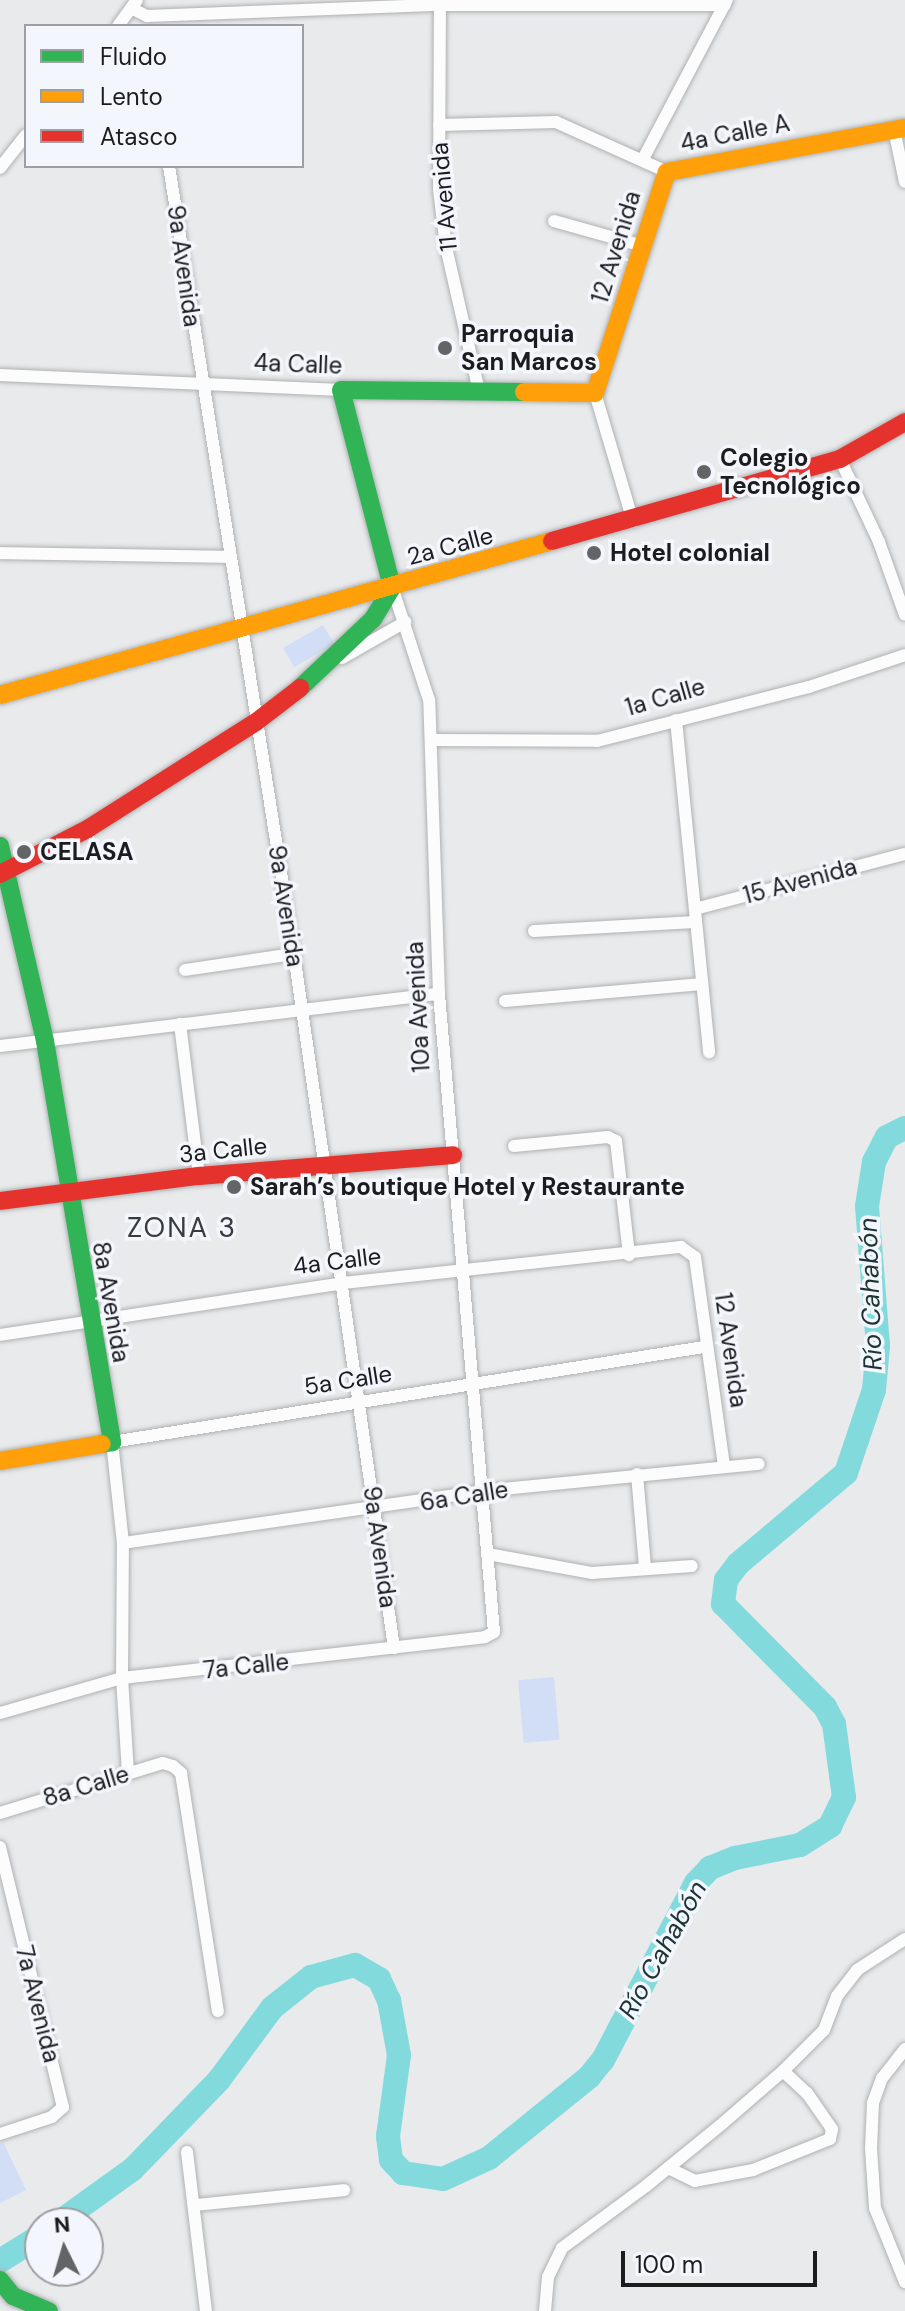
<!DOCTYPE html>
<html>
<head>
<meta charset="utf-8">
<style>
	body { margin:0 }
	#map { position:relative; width:905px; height:2311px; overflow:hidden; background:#e8eaec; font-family:"DM Sans",sans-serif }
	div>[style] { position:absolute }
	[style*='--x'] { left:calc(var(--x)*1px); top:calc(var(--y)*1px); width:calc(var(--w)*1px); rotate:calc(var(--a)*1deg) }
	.green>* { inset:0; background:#d1def6; transform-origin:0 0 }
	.river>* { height:24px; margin:-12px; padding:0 12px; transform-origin:12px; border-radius:12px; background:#83dadd }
	.roads { filter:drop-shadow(0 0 2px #afb1b2) drop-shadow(0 0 2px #afb1b2) }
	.street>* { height:12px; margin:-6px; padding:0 6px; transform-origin:6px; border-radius:6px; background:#fcfcfc }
	.fast>* { height:18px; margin:-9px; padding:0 9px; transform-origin:9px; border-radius:9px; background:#30b455 }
	.slow>* { height:18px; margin:-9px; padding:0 9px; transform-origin:9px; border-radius:9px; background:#ff9f0a }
	.jam>* { height:18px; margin:-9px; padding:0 9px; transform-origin:9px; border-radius:9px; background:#e5322d }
	.dots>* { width:22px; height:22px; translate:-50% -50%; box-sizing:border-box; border:4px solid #f3f6fc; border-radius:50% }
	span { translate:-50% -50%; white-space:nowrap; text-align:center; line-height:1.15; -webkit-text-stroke:7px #f3f6fc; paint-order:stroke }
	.street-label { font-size:24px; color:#1b1c1e }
	.poi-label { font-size:24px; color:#1b1c1e; font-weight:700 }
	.left { translate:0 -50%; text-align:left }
	.water-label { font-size:26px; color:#1e3434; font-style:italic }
	.quarter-label { font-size:28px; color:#383b3f; letter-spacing:2px }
	.legend { position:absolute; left:24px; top:24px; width:280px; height:144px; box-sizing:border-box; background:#f3f6fc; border:2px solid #9d9fa3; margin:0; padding:10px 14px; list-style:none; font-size:24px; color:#1b1c1e }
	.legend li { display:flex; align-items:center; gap:16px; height:40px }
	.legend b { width:40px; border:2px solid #9d9fa3 }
	.north { position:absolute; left:24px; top:2207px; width:80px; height:80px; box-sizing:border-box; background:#f3f6fc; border:2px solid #9d9fa3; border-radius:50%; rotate:355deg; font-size:22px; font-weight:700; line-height:32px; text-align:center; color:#1b1c1e }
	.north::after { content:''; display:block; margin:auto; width:28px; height:36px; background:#636466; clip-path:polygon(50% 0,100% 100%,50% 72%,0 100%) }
	.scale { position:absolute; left:621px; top:2251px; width:196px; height:36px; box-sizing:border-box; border:4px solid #1b1c1e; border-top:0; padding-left:10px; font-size:24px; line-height:28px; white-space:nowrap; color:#1b1c1e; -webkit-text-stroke:6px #f3f6fc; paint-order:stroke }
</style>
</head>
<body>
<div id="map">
	<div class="green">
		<i style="left:323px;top:625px;width:22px;height:46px;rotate:60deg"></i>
		<i style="left:554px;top:1677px;width:63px;height:36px;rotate:85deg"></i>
		<i style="clip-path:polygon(3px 2142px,26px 2190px,0 2203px,0 2144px)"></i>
	</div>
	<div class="river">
		<i style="--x:58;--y:2223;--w:92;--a:-35.8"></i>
		<i style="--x:133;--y:2169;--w:124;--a:-46"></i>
		<i style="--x:219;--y:2080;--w:89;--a:-53.6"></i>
		<i style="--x:272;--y:2008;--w:50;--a:-38.5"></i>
		<i style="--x:311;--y:1977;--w:46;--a:-15.3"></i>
		<i style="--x:355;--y:1965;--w:28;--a:30"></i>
		<i style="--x:379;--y:1979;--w:23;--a:65"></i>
		<i style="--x:389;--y:2000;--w:56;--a:79.7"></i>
		<i style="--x:399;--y:2055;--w:82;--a:97.7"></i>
		<i style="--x:388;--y:2136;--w:24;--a:83"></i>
		<i style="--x:391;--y:2160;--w:18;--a:47"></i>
		<i style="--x:403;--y:2173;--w:40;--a:8.5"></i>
		<i style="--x:443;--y:2179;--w:51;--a:-24.5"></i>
		<i style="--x:489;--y:2158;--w:129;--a:-39"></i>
		<i style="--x:589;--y:2077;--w:22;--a:-51"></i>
		<i style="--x:603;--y:2060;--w:200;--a:-62.3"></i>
		<i style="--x:696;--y:1883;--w:21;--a:-47"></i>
		<i style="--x:710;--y:1868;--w:27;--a:-22"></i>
		<i style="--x:735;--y:1858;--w:66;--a:-11.3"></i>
		<i style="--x:800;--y:1845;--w:36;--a:-32"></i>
		<i style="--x:830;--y:1826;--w:32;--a:-64"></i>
		<i style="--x:844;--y:1797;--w:74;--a:-97.8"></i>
		<i style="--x:834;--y:1724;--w:19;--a:-118"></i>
		<i style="--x:825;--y:1707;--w:145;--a:-134.7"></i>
		<i style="--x:723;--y:1604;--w:24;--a:-83"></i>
		<i style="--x:726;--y:1580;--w:20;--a:-53"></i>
		<i style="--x:738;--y:1564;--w:141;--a:-40.1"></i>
		<i style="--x:846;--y:1473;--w:88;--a:-71.4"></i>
		<i style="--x:874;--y:1390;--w:44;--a:-84.8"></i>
		<i style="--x:878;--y:1346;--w:140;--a:-94.5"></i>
		<i style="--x:867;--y:1206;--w:45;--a:-81"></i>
		<i style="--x:874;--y:1162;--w:28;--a:-63"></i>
		<i style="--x:887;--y:1137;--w:20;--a:-27"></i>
		<i style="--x:0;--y:2261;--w:47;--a:-32"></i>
	</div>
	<div class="roads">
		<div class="street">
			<i style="--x:440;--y:0;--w:189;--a:90.3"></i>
			<i style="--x:439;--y:189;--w:58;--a:83.1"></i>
			<i style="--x:446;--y:247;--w:148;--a:77.1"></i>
			<i style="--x:133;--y:9;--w:16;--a:27"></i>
			<i style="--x:147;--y:16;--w:292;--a:-2.2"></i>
			<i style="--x:439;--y:5;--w:286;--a:0"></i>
			<i style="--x:118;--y:26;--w:32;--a:-54"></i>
			<i style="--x:439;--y:125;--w:117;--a:-1.5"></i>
			<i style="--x:556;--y:122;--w:122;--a:24.2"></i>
			<i style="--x:894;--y:129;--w:54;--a:78.3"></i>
			<i style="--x:643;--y:159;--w:180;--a:-62.2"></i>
			<i style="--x:169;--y:166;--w:798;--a:80.99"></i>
			<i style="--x:294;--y:954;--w:701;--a:81.8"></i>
			<i style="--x:0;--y:168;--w:42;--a:-51.8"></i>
			<i style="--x:554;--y:221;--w:92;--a:15.7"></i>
			<i style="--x:0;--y:375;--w:341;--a:2.5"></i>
			<i style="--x:595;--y:393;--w:134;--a:73.5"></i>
			<i style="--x:840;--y:459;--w:92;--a:64.8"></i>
			<i style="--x:879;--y:542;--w:77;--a:70.4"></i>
			<i style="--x:0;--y:553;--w:230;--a:1"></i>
			<i style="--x:342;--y:658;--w:73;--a:-29.7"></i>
			<i style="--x:676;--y:720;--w:334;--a:84.3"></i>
			<i style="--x:432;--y:740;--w:165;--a:0.3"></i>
			<i style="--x:597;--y:741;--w:219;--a:-14.3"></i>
			<i style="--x:809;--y:687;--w:101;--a:-18.4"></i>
			<i style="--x:695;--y:909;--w:217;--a:-14.7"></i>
			<i style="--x:534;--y:931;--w:161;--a:-3.2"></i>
			<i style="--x:185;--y:970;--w:110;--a:-8.4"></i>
			<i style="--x:505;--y:1001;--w:198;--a:-4.9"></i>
			<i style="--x:180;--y:1024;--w:153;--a:82.9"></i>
			<i style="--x:0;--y:1046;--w:442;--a:-6.8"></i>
			<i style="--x:514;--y:1146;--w:94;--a:-5.5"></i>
			<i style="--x:608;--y:1137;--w:9;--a:27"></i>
			<i style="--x:616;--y:1141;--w:115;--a:83.5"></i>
			<i style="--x:0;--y:1335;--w:347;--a:-8.6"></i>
			<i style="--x:343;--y:1283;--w:340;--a:-6.1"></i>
			<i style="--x:681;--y:1247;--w:17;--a:36"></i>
			<i style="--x:695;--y:1257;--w:211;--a:82.1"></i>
			<i style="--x:637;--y:1474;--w:94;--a:85.1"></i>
			<i style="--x:123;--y:1543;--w:364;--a:-8.2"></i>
			<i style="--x:483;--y:1491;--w:277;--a:-5.6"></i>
			<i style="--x:488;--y:1554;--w:106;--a:10.4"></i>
			<i style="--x:592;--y:1573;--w:100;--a:-4"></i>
			<i style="--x:0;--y:1713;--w:127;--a:-16"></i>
			<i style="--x:122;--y:1678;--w:365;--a:-6.4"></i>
			<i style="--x:485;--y:1637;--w:10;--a:-29"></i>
			<i style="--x:494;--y:1632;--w:640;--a:-94.93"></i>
			<i style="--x:439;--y:994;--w:294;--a:-91.9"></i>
			<i style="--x:429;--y:700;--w:119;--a:-108.1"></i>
			<i style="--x:128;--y:1773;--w:95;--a:-93.6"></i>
			<i style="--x:122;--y:1678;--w:135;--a:-89.6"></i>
			<i style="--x:123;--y:1543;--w:102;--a:-96.2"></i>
			<i style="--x:112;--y:1442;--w:600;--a:-9.12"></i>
			<i style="--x:0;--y:1813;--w:170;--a:-17.1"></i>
			<i style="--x:163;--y:1763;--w:10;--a:17"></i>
			<i style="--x:173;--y:1766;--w:11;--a:41"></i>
			<i style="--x:181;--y:1773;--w:241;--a:81.2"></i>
			<i style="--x:0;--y:1847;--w:268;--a:76.4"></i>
			<i style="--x:63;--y:2107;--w:15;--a:138"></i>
			<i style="--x:52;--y:2117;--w:55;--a:161.9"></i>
			<i style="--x:905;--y:2049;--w:37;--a:128"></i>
			<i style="--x:882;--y:2078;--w:27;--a:110"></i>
			<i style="--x:873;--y:2103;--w:45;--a:92.5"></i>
			<i style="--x:871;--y:2148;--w:60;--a:86.2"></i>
			<i style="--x:875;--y:2208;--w:80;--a:67.9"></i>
			<i style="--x:783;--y:2071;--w:58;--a:-45"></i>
			<i style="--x:824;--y:2030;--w:36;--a:-69"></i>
			<i style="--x:837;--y:1996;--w:33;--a:-52"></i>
			<i style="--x:857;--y:1970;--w:57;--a:-32.9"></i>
			<i style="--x:187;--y:2152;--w:160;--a:83.2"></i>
			<i style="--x:195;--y:2205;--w:150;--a:-5.7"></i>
			<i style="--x:545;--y:2311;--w:34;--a:-85"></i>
			<i style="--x:548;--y:2277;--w:32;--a:-64"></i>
			<i style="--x:562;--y:2248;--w:104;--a:-36.4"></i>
			<i style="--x:646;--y:2186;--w:99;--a:-39.3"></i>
			<i style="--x:723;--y:2123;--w:79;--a:-40.9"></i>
			<i style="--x:783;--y:2071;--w:33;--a:43"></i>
			<i style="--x:807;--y:2093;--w:44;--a:55.2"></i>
			<i style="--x:832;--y:2129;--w:10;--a:101"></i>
			<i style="--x:830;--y:2139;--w:83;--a:158.1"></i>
			<i style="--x:753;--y:2170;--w:59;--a:169.3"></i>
			<i style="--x:695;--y:2181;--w:30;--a:-154"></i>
		</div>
		<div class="fast">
			<i style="--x:392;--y:587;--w:203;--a:-104.5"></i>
			<i style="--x:341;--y:390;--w:183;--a:0.6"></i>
			<i style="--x:300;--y:688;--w:100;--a:-43.4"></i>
			<i style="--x:373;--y:619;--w:37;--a:-59"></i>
			<i style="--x:0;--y:846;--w:200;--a:77"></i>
			<i style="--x:45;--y:1041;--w:407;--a:80.5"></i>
			<i style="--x:112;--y:1442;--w:10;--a:169"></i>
			<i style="--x:0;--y:2280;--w:21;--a:51"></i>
			<i style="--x:13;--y:2296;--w:39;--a:23"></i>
		</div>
		<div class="slow">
			<i style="--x:524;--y:392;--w:71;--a:0.8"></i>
			<i style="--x:595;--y:393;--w:232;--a:-72"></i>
			<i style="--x:667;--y:172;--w:242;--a:-10.5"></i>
			<i style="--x:0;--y:695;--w:573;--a:-15.59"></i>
			<i style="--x:0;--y:1461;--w:103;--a:-9.5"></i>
		</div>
		<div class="jam">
			<i style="--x:552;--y:541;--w:299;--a:-15.9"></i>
			<i style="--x:840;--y:459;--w:75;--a:-29.6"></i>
			<i style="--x:0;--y:874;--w:100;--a:-27.3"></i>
			<i style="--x:89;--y:828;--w:198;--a:-32.4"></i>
			<i style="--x:256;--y:722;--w:56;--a:-37.7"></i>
			<i style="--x:0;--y:1201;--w:201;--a:-7.2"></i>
			<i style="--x:199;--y:1176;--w:255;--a:-4.7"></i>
		</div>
	</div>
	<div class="dots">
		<i style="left:445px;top:348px;background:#636466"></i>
		<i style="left:704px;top:472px;background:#636466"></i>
		<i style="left:594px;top:553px;background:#636466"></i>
		<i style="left:24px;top:852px;background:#636466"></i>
		<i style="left:234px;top:1187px;background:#636466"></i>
	</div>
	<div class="street-label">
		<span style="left:735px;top:133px;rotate:-11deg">4a Calle A</span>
		<span style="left:444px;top:197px;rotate:-95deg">11 Avenida</span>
		<span style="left:616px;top:247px;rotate:-73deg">12 Avenida</span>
		<span style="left:184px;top:266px;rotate:82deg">9a Avenida</span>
		<span style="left:298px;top:364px;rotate:2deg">4a Calle</span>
		<span style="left:450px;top:546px;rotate:-15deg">2a Calle</span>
		<span style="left:665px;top:697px;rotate:-16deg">1a Calle</span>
		<span style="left:800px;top:881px;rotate:-15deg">15 Avenida</span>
		<span style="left:286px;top:906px;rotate:81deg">9a Avenida</span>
		<span style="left:418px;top:1007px;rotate:-93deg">10a Avenida</span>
		<span style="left:223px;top:1150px;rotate:-6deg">3a Calle</span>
		<span style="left:337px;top:1261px;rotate:-7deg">4a Calle</span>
		<span style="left:111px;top:1302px;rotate:80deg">8a Avenida</span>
		<span style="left:731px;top:1350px;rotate:82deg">12 Avenida</span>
		<span style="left:348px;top:1380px;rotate:-9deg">5a Calle</span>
		<span style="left:464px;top:1496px;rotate:-9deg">6a Calle</span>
		<span style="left:380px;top:1547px;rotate:82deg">9a Avenida</span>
		<span style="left:246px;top:1666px;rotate:-6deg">7a Calle</span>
		<span style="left:86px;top:1786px;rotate:-17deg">8a Calle</span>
		<span style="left:38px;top:2004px;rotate:76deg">7a Avenida</span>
	</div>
	<div class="poi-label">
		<span class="left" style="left:461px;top:348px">Parroquia<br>San Marcos</span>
		<span class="left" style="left:720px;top:472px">Colegio<br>Tecnológico</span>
		<span class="left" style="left:610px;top:553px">Hotel colonial</span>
		<span class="left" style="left:40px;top:852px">CELASA</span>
		<span class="left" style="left:250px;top:1187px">Sarah’s boutique Hotel y Restaurante</span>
	</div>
	<div class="water-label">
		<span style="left:871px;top:1294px;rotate:-92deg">Río Cahabón</span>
		<span style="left:663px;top:1950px;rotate:-61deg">Río Cahabón</span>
	</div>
	<div class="quarter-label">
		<span style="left:182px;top:1228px">ZONA 3</span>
	</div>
	<ul class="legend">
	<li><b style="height:10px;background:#30b455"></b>Fluido</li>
	<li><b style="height:10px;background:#ff9f0a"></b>Lento</li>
	<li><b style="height:10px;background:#e5322d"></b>Atasco</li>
	</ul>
	<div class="north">N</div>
	<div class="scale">100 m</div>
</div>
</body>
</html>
